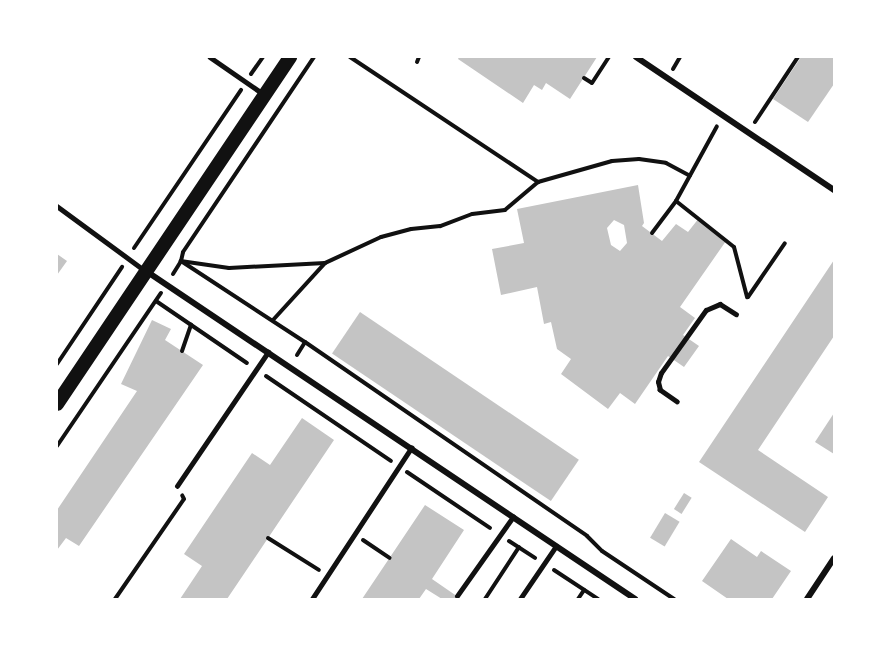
<!DOCTYPE html>
<html>
<head>
<meta charset="utf-8">
<style>
	body { margin:0 }
	#map { position:relative; width:891px; height:656px; overflow:hidden; background:#fff; font-family:"Golos Text",sans-serif }
	div>[style] { position:absolute }
	[style*='--x'] { left:calc(var(--x)*1px); top:calc(var(--y)*1px); width:calc(var(--w)*1px); rotate:calc(var(--a)*1deg) }
	.building>* { inset:0; background:#c4c4c4; transform-origin:0 0 }
	.path>* { height:4px; margin:-2px; padding:0 2px; transform-origin:2px; border-radius:2px; background:#111 }
	.service>* { height:4.5px; margin:-2.25px; padding:0 2.25px; transform-origin:2.25px; border-radius:2.25px; background:#111 }
	.minor>* { height:6px; margin:-3px; padding:0 3px; transform-origin:3px; border-radius:3px; background:#111 }
	.primary>* { height:14px; margin:-7px; padding:0 7px; transform-origin:7px; border-radius:7px; background:#111 }
	span { translate:-50% -50%; white-space:nowrap; text-align:center; line-height:1.15; -webkit-text-stroke:6px #fff; paint-order:stroke }
	.frame { position:absolute; inset:0; border:58px solid #fff; pointer-events:none }
</style>
</head>
<body>
<div id="map">
	<div class="building">
		<i style="clip-path:polygon(459px 57px,597px 57px,570px 99px,546px 83px,542px 90px,534px 85px,523px 103px,458px 59px)"></i>
		<i style="clip-path:polygon(801px 57px,834px 57px,834px 84px,808px 122px,773px 99px)"></i>
		<i style="clip-path:polygon(evenodd,638px 185px,644px 223px,642px 226px,662px 241px,676px 224px,688px 232px,699px 218px,726px 241px,680px 307px,695px 318px,683px 335px,699px 346px,684px 367px,668px 356px,635px 404px,620px 393px,608px 409px,561px 374px,571px 359px,557px 349px,551px 322px,544px 324px,537px 287px,501px 295px,492px 249px,524px 243px,517px 209px,638px 185px,614px 220px,624px 225px,627px 243px,620px 251px,611px 245px,607px 228px,614px 220px)"></i>
		<i style="clip-path:polygon(57px 254px,67px 261px,57px 275px)"></i>
		<i style="clip-path:polygon(834px 260px,834px 336px,758px 450px,828px 497px,805px 532px,699px 462px)"></i>
		<i style="left:360px;top:312px;width:264px;height:50px;rotate:34deg"></i>
		<i style="clip-path:polygon(152px 320px,171px 329px,165px 340px,203px 365px,79px 546px,66px 538px,57px 550px,57px 510px,137px 391px,121px 384px)"></i>
		<i style="clip-path:polygon(834px 413px,834px 454px,815px 442px)"></i>
		<i style="clip-path:polygon(302px 418px,334px 440px,227px 599px,180px 599px,202px 566px,184px 554px,252px 453px,270px 465px)"></i>
		<i style="left:684px;top:493px;width:9px;height:19px;rotate:32deg"></i>
		<i style="clip-path:polygon(425px 505px,464px 530px,432px 579px,461px 599px,442px 599px,426px 589px,419px 599px,362px 599px)"></i>
		<i style="left:665px;top:513px;width:17px;height:29px;rotate:31deg"></i>
		<i style="clip-path:polygon(731px 539px,757px 557px,761px 551px,791px 571px,772px 599px,728px 599px,702px 581px)"></i>
	</div>
	<div class="path">
		<i style="--x:350;--y:57;--w:226;--a:33.6"></i>
		<i style="--x:538;--y:182;--w:77;--a:-15.8"></i>
		<i style="--x:612;--y:161;--w:27;--a:-4"></i>
		<i style="--x:639;--y:159;--w:27;--a:8"></i>
		<i style="--x:666;--y:163;--w:27;--a:28"></i>
		<i style="--x:417;--y:62;--w:5;--a:-68"></i>
		<i style="--x:673;--y:69;--w:14;--a:-60"></i>
		<i style="--x:251;--y:74;--w:21;--a:-55"></i>
		<i style="--x:584;--y:78;--w:9;--a:32"></i>
		<i style="--x:592;--y:83;--w:31;--a:-57"></i>
		<i style="--x:755;--y:122;--w:78;--a:-56.5"></i>
		<i style="--x:538;--y:182;--w:43;--a:139.7"></i>
		<i style="--x:505;--y:210;--w:33;--a:173"></i>
		<i style="--x:472;--y:214;--w:34;--a:159"></i>
		<i style="--x:440;--y:226;--w:29;--a:174"></i>
		<i style="--x:411;--y:229;--w:31;--a:165"></i>
		<i style="--x:381;--y:237;--w:62;--a:155.1"></i>
		<i style="--x:325;--y:263;--w:96;--a:177"></i>
		<i style="--x:229;--y:268;--w:49;--a:-171.7"></i>
		<i style="--x:181;--y:261;--w:148;--a:33.2"></i>
		<i style="--x:305;--y:342;--w:342;--a:34.5"></i>
		<i style="--x:587;--y:536;--w:21;--a:45"></i>
		<i style="--x:602;--y:551;--w:87;--a:33.7"></i>
		<i style="--x:676;--y:201;--w:74;--a:38.4"></i>
		<i style="--x:734;--y:247;--w:52;--a:75.4"></i>
		<i style="--x:652;--y:233;--w:40;--a:-53"></i>
		<i style="--x:676;--y:201;--w:85;--a:-61.3"></i>
		<i style="--x:134;--y:248;--w:191;--a:-55.9"></i>
		<i style="--x:173;--y:274;--w:15;--a:-58"></i>
		<i style="--x:181;--y:261;--w:9;--a:-77"></i>
		<i style="--x:183;--y:252;--w:235;--a:-56.1"></i>
		<i style="--x:748;--y:297;--w:65;--a:-55.6"></i>
		<i style="--x:156;--y:301;--w:110;--a:34.3"></i>
		<i style="--x:273;--y:320;--w:77;--a:-47.6"></i>
		<i style="--x:182;--y:351;--w:28;--a:-71"></i>
		<i style="--x:297;--y:355;--w:15;--a:-58"></i>
		<i style="--x:57;--y:364;--w:117;--a:-56.2"></i>
		<i style="--x:266;--y:376;--w:151;--a:34.2"></i>
		<i style="--x:57;--y:446;--w:185;--a:-55.8"></i>
		<i style="--x:407;--y:472;--w:100;--a:34"></i>
		<i style="--x:268;--y:538;--w:60;--a:32.1"></i>
		<i style="--x:363;--y:540;--w:32;--a:34"></i>
		<i style="--x:509;--y:541;--w:31;--a:33"></i>
		<i style="--x:554;--y:570;--w:53;--a:33.4"></i>
		<i style="--x:115;--y:599;--w:121;--a:-55.4"></i>
		<i style="--x:184;--y:499;--w:4;--a:-117"></i>
		<i style="--x:485;--y:599;--w:62;--a:-56.8"></i>
		<i style="--x:578;--y:599;--w:11;--a:-56"></i>
	</div>
	<div class="service">
		<i style="--x:210;--y:57;--w:63;--a:34.7"></i>
		<i style="--x:57;--y:206;--w:108;--a:36.3"></i>
		<i style="--x:677;--y:402;--w:21;--a:-145"></i>
		<i style="--x:660;--y:390;--w:8;--a:-104"></i>
		<i style="--x:658;--y:382;--w:9;--a:-72"></i>
		<i style="--x:661;--y:373;--w:77;--a:-54.5"></i>
		<i style="--x:706;--y:310;--w:15;--a:-23"></i>
		<i style="--x:720;--y:304;--w:19;--a:32"></i>
		<i style="--x:177;--y:486;--w:162;--a:-55.8"></i>
		<i style="--x:457;--y:596;--w:97;--a:-54.7"></i>
		<i style="--x:312;--y:599;--w:181;--a:-56.7"></i>
		<i style="--x:520;--y:599;--w:64;--a:-55.8"></i>
	</div>
	<div class="minor">
		<i style="--x:636;--y:57;--w:239;--a:33.9"></i>
		<i style="--x:146;--y:271;--w:589;--a:33.85"></i>
		<i style="--x:807;--y:599;--w:49;--a:-56.6"></i>
	</div>
	<div class="primary">
		<i style="--x:57;--y:404;--w:418;--a:-56.1"></i>
	</div>
	<div class="frame"></div>
</div>
</body>
</html>
